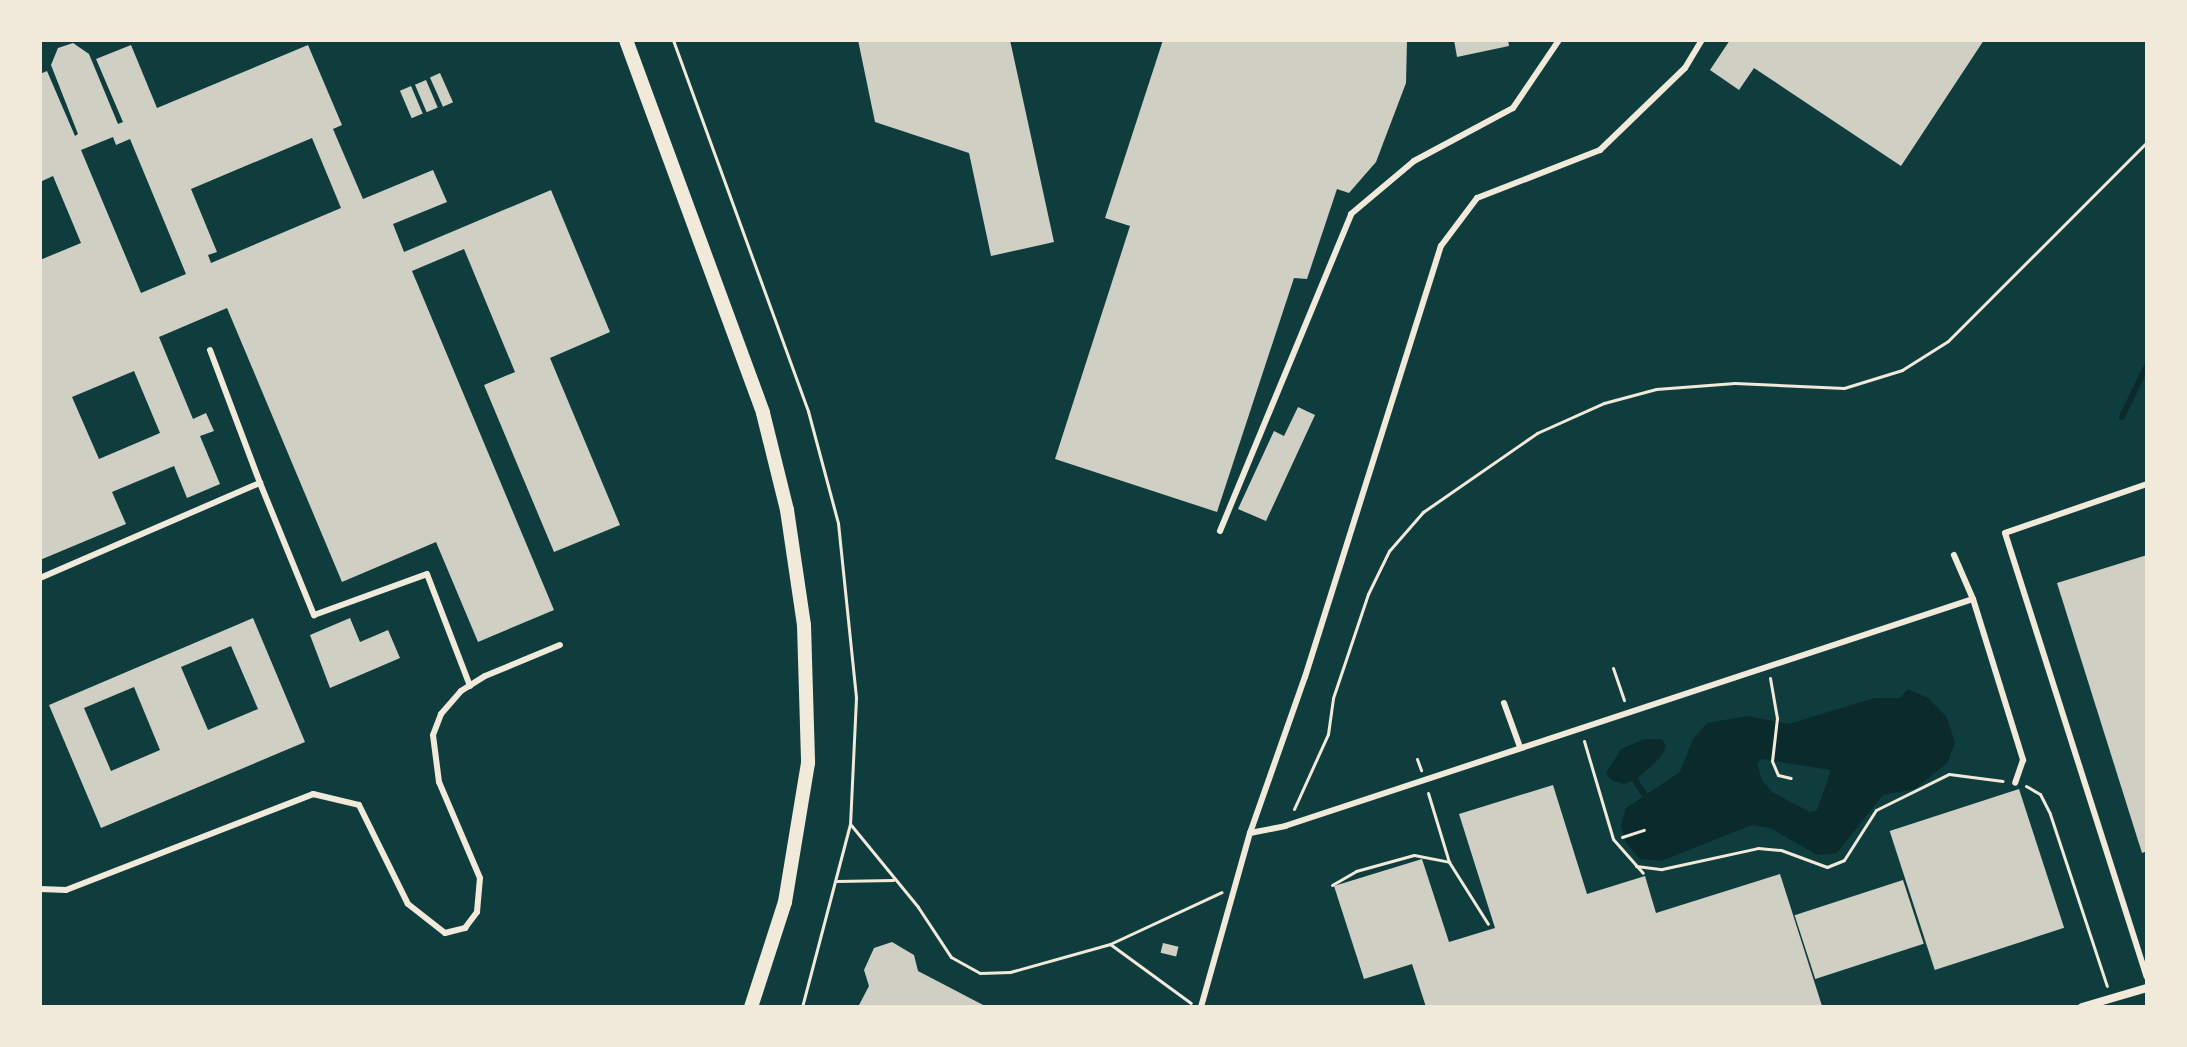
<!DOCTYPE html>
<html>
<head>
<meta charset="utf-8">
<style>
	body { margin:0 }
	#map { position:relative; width:2187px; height:1047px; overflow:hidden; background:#0f3d3e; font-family:Ubuntu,sans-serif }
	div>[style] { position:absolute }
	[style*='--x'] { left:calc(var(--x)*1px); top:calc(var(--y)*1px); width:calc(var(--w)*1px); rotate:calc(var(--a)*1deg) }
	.water>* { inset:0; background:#0a2a2b }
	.stream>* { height:6px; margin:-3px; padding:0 3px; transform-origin:3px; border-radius:3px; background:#0a2a2b }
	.building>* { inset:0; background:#cfcfc3; transform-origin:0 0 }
	.path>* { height:3px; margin:-1.5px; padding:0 1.5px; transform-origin:1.5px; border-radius:1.5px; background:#f1e9da }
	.service>* { height:6px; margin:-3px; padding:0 3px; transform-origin:3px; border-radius:3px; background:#f1e9da }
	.minor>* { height:8px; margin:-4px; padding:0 4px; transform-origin:4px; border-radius:4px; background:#f1e9da }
	.tertiary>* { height:14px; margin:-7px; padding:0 7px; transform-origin:7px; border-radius:7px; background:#f1e9da }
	span { translate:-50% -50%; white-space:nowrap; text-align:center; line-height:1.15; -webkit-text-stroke:8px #f1e9da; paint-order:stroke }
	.frame { position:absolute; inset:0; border:42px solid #f1e9da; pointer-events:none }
</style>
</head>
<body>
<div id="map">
	<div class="water">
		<i style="clip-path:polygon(evenodd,1908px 689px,1928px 698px,1946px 716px,1955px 742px,1948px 762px,1915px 789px,1883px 795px,1837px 853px,1817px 855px,1770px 828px,1752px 825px,1661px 861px,1640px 859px,1626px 843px,1621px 826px,1626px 808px,1680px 772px,1693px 739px,1707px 723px,1747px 716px,1789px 724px,1874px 698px,1900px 698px,1908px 689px,1762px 759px,1831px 770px,1817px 810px,1810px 812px,1772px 792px,1762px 780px,1757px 763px,1762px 759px)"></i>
		<i style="clip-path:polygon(1644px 739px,1662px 739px,1666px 746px,1661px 757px,1638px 778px,1624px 784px,1611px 780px,1606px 773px,1621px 749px)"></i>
	</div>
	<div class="stream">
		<i style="--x:2122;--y:417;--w:58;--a:-64.3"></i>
		<i style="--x:1635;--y:780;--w:20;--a:57"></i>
	</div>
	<div class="building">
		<i style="clip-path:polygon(858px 40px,1010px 40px,1054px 242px,991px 256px,969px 153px,875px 122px)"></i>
		<i style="clip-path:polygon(1163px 40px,1407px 40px,1406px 83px,1376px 162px,1349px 193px,1337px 189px,1307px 279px,1294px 278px,1217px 512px,1055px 459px,1130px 226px,1105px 218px)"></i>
		<i style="clip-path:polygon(1454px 40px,1508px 40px,1509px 46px,1457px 57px)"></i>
		<i style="clip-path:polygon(1730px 40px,1984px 40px,1901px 166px,1754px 68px,1739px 90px,1710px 70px)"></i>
		<i style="clip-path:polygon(evenodd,73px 43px,89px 54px,118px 124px,123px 122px,96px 59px,131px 45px,157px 108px,308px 45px,342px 125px,333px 129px,363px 199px,433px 170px,447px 202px,393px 224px,404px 252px,551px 190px,610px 332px,550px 358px,620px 525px,554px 552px,484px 385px,515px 372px,464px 249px,412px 271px,554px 610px,478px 642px,436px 542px,342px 582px,227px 308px,159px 337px,193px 419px,206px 413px,214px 431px,200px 436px,220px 484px,187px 498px,174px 466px,112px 492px,126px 524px,40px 560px,40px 260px,81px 243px,53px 176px,40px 182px,40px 74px,47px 71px,75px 136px,78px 134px,51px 65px,58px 48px,73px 43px,113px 137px,116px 145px,130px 139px,186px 274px,141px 293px,81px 150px,113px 137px,73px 43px,312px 138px,341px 208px,211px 263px,208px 255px,217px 252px,191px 189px,312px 138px,73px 43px,134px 371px,160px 433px,99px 459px,72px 397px,134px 371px)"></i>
		<i style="left:440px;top:73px;width:32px;height:11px;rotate:66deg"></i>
		<i style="left:426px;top:80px;width:30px;height:12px;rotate:67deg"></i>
		<i style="left:411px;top:86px;width:30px;height:12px;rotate:67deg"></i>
		<i style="clip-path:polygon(1298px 407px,1315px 415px,1266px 521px,1238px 509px,1274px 431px,1284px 436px)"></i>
		<i style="clip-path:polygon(2147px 555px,2147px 851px,2142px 853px,2057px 583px)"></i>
		<i style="clip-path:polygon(evenodd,253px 618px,305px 742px,101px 828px,49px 705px,253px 618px,231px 646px,258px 709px,208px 730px,181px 667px,231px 646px,253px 618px,134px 687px,160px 750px,111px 771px,84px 708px,134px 687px)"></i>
		<i style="clip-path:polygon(350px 618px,360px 642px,388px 630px,400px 658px,330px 688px,310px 635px)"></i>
		<i style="clip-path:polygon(1553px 785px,1587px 894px,1645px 876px,1656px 913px,1780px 874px,1822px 1006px,1426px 1007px,1412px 964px,1364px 979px,1334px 886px,1422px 859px,1449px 942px,1495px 928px,1459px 814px)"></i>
		<i style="left:2019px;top:789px;width:146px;height:136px;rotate:72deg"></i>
		<i style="left:1903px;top:880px;width:67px;height:114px;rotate:72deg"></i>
		<i style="clip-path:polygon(892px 942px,914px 955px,918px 971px,987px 1007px,858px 1007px,869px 986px,864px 970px,874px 948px)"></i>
		<i style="left:1163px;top:943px;width:16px;height:10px;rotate:14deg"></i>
	</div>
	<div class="path">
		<i style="--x:673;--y:40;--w:395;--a:70"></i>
		<i style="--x:808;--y:411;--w:116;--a:75"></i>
		<i style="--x:838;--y:523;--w:176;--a:84.1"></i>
		<i style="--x:856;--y:698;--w:126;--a:92.7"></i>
		<i style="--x:850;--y:824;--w:189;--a:104.7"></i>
		<i style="--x:1613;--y:668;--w:34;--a:71"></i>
		<i style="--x:1770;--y:678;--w:41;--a:80.1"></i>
		<i style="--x:1777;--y:718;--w:43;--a:96.6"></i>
		<i style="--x:1772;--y:761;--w:15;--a:67"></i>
		<i style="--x:1778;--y:775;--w:13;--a:13"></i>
		<i style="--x:1584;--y:741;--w:102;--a:73.5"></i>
		<i style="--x:1613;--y:839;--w:45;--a:48.6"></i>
		<i style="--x:1417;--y:759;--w:12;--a:70"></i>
		<i style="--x:2026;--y:786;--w:16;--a:30"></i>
		<i style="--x:2040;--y:794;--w:22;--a:63"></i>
		<i style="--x:2050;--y:814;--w:181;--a:71.7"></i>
		<i style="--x:1428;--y:793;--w:72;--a:73.1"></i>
		<i style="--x:1449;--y:862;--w:73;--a:57.8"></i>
		<i style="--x:1294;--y:809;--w:82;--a:-65.6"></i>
		<i style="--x:1328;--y:734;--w:36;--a:-82"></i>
		<i style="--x:1333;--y:698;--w:110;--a:-71.4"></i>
		<i style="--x:1368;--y:594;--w:48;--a:-64"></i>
		<i style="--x:1389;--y:551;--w:52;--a:-48.9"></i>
		<i style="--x:1423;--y:512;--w:139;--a:-34.7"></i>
		<i style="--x:1537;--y:433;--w:73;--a:-24.1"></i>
		<i style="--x:1604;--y:403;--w:54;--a:-15.1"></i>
		<i style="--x:1656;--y:389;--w:79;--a:-4.3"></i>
		<i style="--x:1735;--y:383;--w:109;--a:2.6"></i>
		<i style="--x:1844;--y:388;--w:61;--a:-17.2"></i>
		<i style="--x:1902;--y:370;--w:54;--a:-32.2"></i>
		<i style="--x:1948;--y:341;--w:281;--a:-45"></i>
		<i style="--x:851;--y:825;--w:106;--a:50.7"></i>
		<i style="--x:918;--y:907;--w:60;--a:56.6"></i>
		<i style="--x:951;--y:957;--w:33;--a:29"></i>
		<i style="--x:980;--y:973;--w:30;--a:-2"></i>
		<i style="--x:1010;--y:972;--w:104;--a:-15.6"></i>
		<i style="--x:1110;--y:944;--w:123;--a:-24.9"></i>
		<i style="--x:1622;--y:837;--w:23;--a:-18"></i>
		<i style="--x:1636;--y:866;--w:26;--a:7"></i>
		<i style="--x:1662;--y:869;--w:98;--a:-12.3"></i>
		<i style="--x:1758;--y:848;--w:23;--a:5"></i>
		<i style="--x:1781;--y:850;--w:49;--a:20.3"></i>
		<i style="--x:1827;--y:867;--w:18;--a:-22"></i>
		<i style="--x:1844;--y:860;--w:59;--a:-57.4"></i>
		<i style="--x:1876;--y:810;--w:81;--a:-26.3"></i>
		<i style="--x:1949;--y:774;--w:54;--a:7.4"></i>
		<i style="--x:837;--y:881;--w:56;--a:-1"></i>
		<i style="--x:1332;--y:885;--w:28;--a:-30"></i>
		<i style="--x:1356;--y:871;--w:60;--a:-15.4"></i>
		<i style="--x:1414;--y:855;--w:36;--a:11"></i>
		<i style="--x:1110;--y:944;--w:100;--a:36.1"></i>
	</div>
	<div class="service">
		<i style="--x:210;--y:350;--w:142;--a:69.4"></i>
		<i style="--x:2147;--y:484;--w:150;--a:161"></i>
		<i style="--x:2005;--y:533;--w:466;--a:72.3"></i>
		<i style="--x:1220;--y:531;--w:343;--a:-67.5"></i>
		<i style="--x:1351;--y:214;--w:82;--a:-40.1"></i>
		<i style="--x:1414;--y:161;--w:112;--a:-28.2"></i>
		<i style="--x:1513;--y:108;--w:82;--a:-55.9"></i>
		<i style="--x:40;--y:578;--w:240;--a:-23.4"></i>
		<i style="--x:260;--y:483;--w:143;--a:67.8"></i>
		<i style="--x:314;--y:615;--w:120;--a:-19.9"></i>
		<i style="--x:427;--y:574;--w:120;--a:69"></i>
		<i style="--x:1973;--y:599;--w:169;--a:72.7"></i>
		<i style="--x:2023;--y:760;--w:24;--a:109"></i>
		<i style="--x:1504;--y:703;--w:47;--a:70"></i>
		<i style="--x:1250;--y:833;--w:36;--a:-11"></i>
		<i style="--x:1285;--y:826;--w:724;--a:-18.26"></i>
		<i style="--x:1973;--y:599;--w:48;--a:-113.4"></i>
		<i style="--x:40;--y:889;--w:26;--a:2"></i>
		<i style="--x:66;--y:890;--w:265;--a:-21.2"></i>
		<i style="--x:313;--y:794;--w:47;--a:13.4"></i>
		<i style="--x:359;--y:805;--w:110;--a:63.7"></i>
		<i style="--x:408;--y:904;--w:47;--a:38.1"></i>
		<i style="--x:445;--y:933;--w:21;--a:-14"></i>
		<i style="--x:465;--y:928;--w:20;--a:-53"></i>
		<i style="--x:477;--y:912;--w:34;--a:-85"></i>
		<i style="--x:480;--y:878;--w:104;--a:-113.1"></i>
		<i style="--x:439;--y:782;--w:47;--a:-97.3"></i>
		<i style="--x:433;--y:735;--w:22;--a:-69"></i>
		<i style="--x:441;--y:714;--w:30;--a:-49"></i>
		<i style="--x:461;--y:691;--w:28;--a:-32"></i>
		<i style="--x:485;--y:676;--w:81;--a:-22.5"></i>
		<i style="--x:1201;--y:1007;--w:181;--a:-74.3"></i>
		<i style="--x:1250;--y:833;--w:165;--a:-70.6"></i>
		<i style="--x:1305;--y:677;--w:452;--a:-72.5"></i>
		<i style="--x:1441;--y:246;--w:60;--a:-53.1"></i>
		<i style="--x:1477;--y:198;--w:132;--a:-21.3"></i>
		<i style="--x:1600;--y:150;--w:118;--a:-44"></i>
		<i style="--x:1685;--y:68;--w:33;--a:-59"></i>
	</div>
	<div class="minor">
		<i style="--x:2082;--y:1007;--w:68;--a:-16.3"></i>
	</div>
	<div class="tertiary">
		<i style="--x:626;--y:40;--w:397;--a:69.8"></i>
		<i style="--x:763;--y:413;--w:100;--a:76.1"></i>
		<i style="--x:787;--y:510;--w:116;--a:81.6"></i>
		<i style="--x:804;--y:625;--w:138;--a:88.3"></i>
		<i style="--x:808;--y:763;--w:141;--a:99.4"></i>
		<i style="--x:785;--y:902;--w:110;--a:107.9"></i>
	</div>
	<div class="frame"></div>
</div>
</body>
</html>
